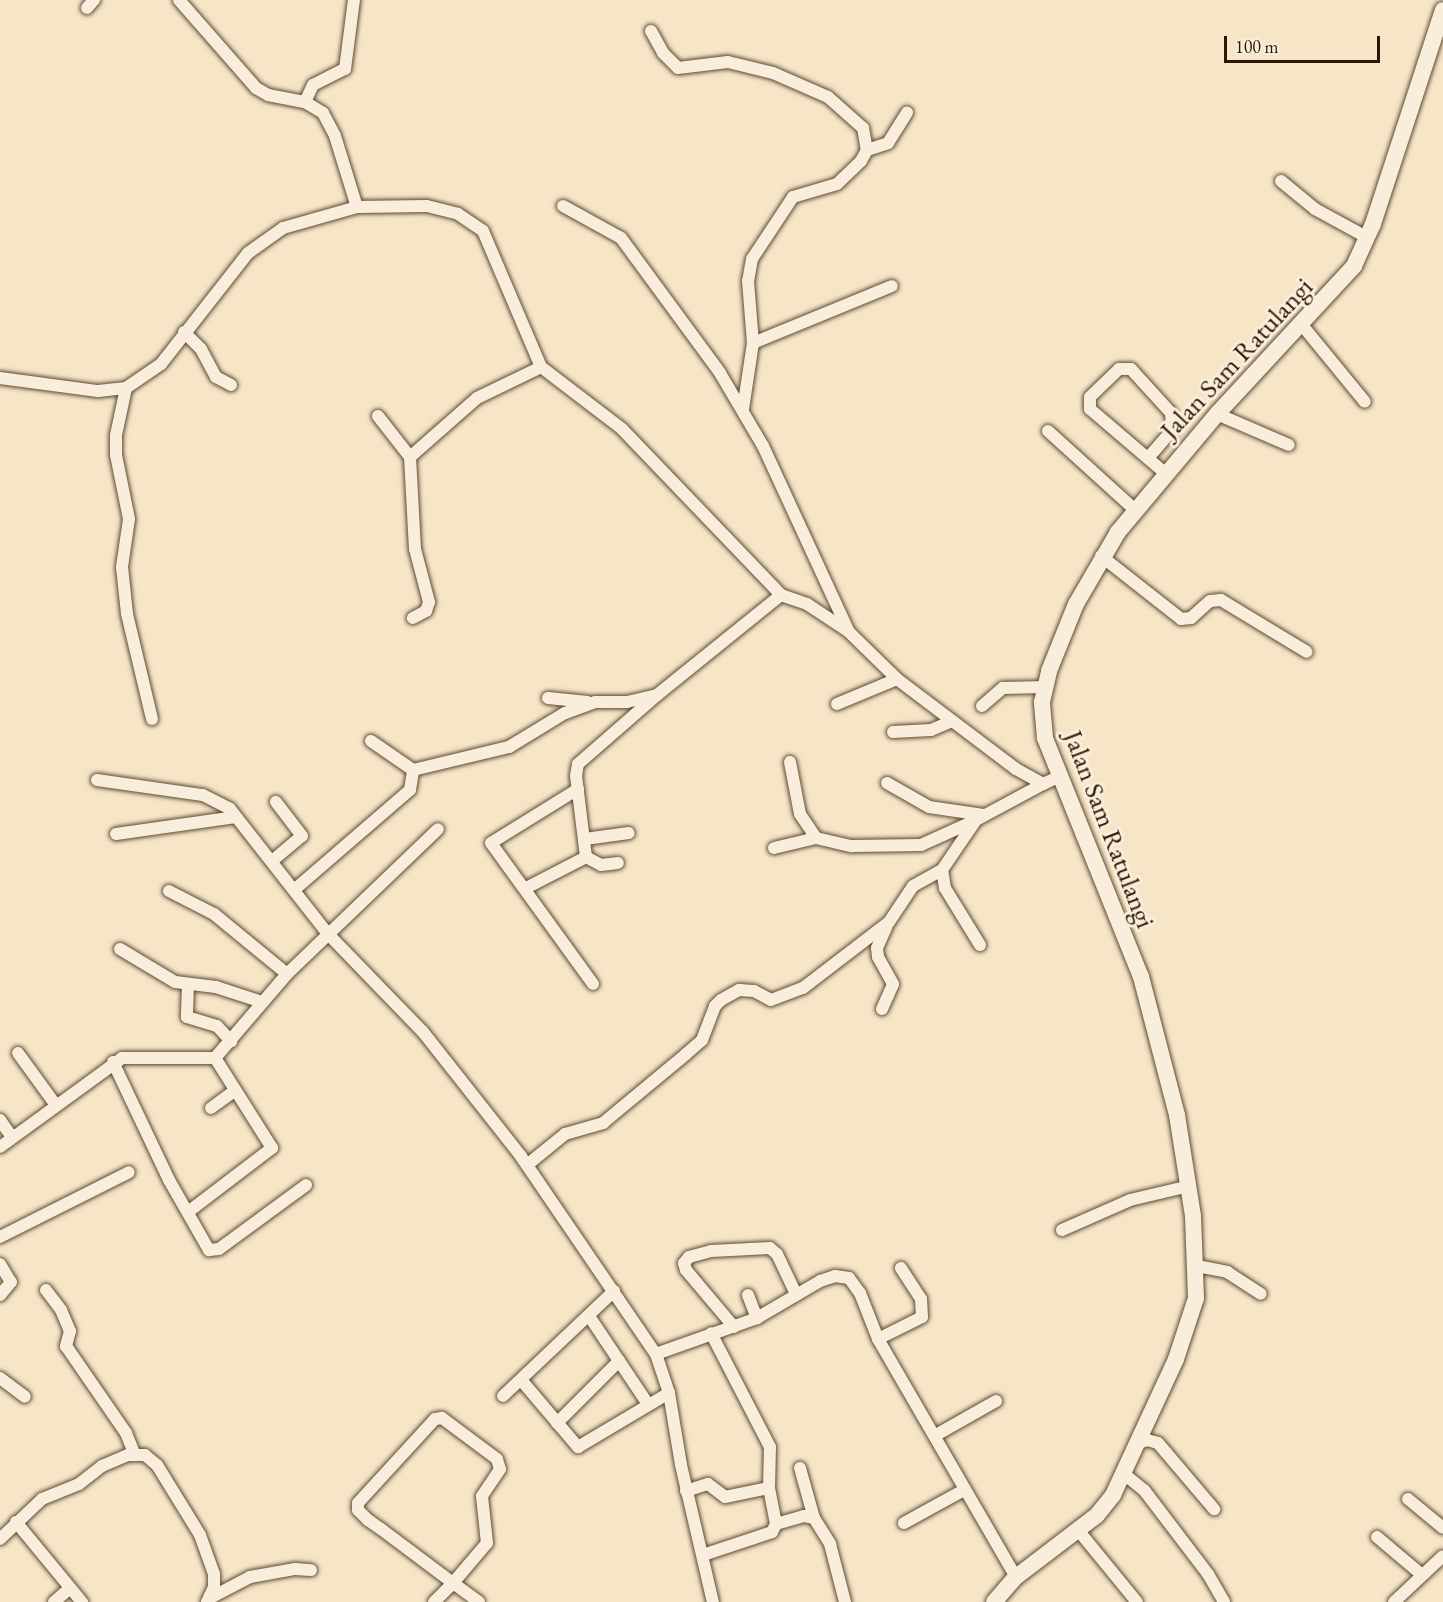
<!DOCTYPE html>
<html>
<head>
<meta charset="utf-8">
<style>
	body { margin:0 }
	#map { position:relative; width:1443px; height:1602px; overflow:hidden; background:#f6e5c7; font-family:"EB Garamond",serif }
	div>[style] { position:absolute }
	[style*='--x'] { left:calc(var(--x)*1px); top:calc(var(--y)*1px); width:calc(var(--w)*1px); rotate:calc(var(--a)*1deg) }
	.roads { filter:drop-shadow(0 0 2px #5e4a33) drop-shadow(0 0 2px #5e4a33) }
	.street>* { height:12px; margin:-6px; padding:0 6px; transform-origin:6px; border-radius:6px; background:#f9eedb }
	.secondary>* { height:16px; margin:-8px; padding:0 8px; transform-origin:8px; border-radius:8px; background:#f9eedb }
	span { translate:-50% -50%; white-space:nowrap; text-align:center; line-height:1.15; -webkit-text-stroke:6px #f9eedb; paint-order:stroke }
	.street-label { font-size:27px; color:#2c1602 }
	.scale { position:absolute; left:1224px; top:36px; width:156px; height:27px; box-sizing:border-box; border:3px solid #2c1602; border-top:0; padding-left:8px; font-size:18px; line-height:21px; white-space:nowrap; color:#2c1602; -webkit-text-stroke:4px #f9eedb; paint-order:stroke }
</style>
</head>
<body>
<div id="map">
	<div class="roads">
		<div class="street">
			<i style="--x:179;--y:0;--w:117;--a:48.8"></i>
			<i style="--x:256;--y:88;--w:14;--a:30"></i>
			<i style="--x:268;--y:95;--w:38;--a:11"></i>
			<i style="--x:305;--y:102;--w:21;--a:31"></i>
			<i style="--x:323;--y:113;--w:26;--a:62"></i>
			<i style="--x:335;--y:136;--w:74;--a:72.8"></i>
			<i style="--x:87;--y:8;--w:11;--a:-49"></i>
			<i style="--x:651;--y:31;--w:25;--a:61"></i>
			<i style="--x:663;--y:53;--w:21;--a:45"></i>
			<i style="--x:678;--y:68;--w:50;--a:-6.8"></i>
			<i style="--x:728;--y:62;--w:46;--a:13.7"></i>
			<i style="--x:773;--y:73;--w:60;--a:23.6"></i>
			<i style="--x:828;--y:97;--w:47;--a:41.5"></i>
			<i style="--x:863;--y:128;--w:22;--a:80"></i>
			<i style="--x:867;--y:150;--w:13;--a:119"></i>
			<i style="--x:861;--y:161;--w:33;--a:136"></i>
			<i style="--x:837;--y:184;--w:46;--a:163.5"></i>
			<i style="--x:793;--y:197;--w:74;--a:123.5"></i>
			<i style="--x:752;--y:259;--w:22;--a:100"></i>
			<i style="--x:748;--y:281;--w:62;--a:85.4"></i>
			<i style="--x:305;--y:102;--w:19;--a:-65"></i>
			<i style="--x:313;--y:85;--w:36;--a:-27"></i>
			<i style="--x:345;--y:69;--w:70;--a:-82.6"></i>
			<i style="--x:867;--y:150;--w:22;--a:-18"></i>
			<i style="--x:888;--y:143;--w:36;--a:-58"></i>
			<i style="--x:1281;--y:181;--w:44;--a:39.5"></i>
			<i style="--x:1315;--y:209;--w:60;--a:28.7"></i>
			<i style="--x:563;--y:206;--w:66;--a:28.9"></i>
			<i style="--x:621;--y:238;--w:167;--a:53.7"></i>
			<i style="--x:720;--y:373;--w:85;--a:59.5"></i>
			<i style="--x:763;--y:446;--w:203;--a:65.2"></i>
			<i style="--x:1302;--y:325;--w:99;--a:50.7"></i>
			<i style="--x:184;--y:332;--w:24;--a:45"></i>
			<i style="--x:201;--y:349;--w:32;--a:62"></i>
			<i style="--x:216;--y:377;--w:17;--a:28"></i>
			<i style="--x:0;--y:378;--w:99;--a:7.6"></i>
			<i style="--x:98;--y:391;--w:28;--a:-6"></i>
			<i style="--x:126;--y:388;--w:42;--a:-34.4"></i>
			<i style="--x:161;--y:364;--w:141;--a:-51.9"></i>
			<i style="--x:248;--y:253;--w:43;--a:-35.5"></i>
			<i style="--x:283;--y:228;--w:77;--a:-15.8"></i>
			<i style="--x:357;--y:207;--w:70;--a:-0.8"></i>
			<i style="--x:427;--y:206;--w:32;--a:14"></i>
			<i style="--x:458;--y:214;--w:30;--a:34"></i>
			<i style="--x:483;--y:231;--w:148;--a:66.9"></i>
			<i style="--x:541;--y:367;--w:102;--a:37.4"></i>
			<i style="--x:622;--y:429;--w:230;--a:46.2"></i>
			<i style="--x:781;--y:595;--w:28;--a:19"></i>
			<i style="--x:807;--y:604;--w:49;--a:33.4"></i>
			<i style="--x:848;--y:631;--w:69;--a:44.4"></i>
			<i style="--x:897;--y:679;--w:149;--a:37.1"></i>
			<i style="--x:1016;--y:769;--w:31;--a:29"></i>
			<i style="--x:1043;--y:784;--w:17;--a:-25"></i>
			<i style="--x:126;--y:388;--w:48;--a:102"></i>
			<i style="--x:116;--y:435;--w:20;--a:90"></i>
			<i style="--x:116;--y:455;--w:65;--a:78.5"></i>
			<i style="--x:129;--y:519;--w:49;--a:98.3"></i>
			<i style="--x:122;--y:567;--w:47;--a:83.9"></i>
			<i style="--x:127;--y:614;--w:108;--a:76.6"></i>
			<i style="--x:743;--y:409;--w:67;--a:-81.4"></i>
			<i style="--x:753;--y:343;--w:150;--a:-22.3"></i>
			<i style="--x:1217;--y:414;--w:78;--a:23.3"></i>
			<i style="--x:378;--y:416;--w:52;--a:52"></i>
			<i style="--x:410;--y:457;--w:89;--a:-41.4"></i>
			<i style="--x:477;--y:398;--w:71;--a:-25.8"></i>
			<i style="--x:1048;--y:431;--w:118;--a:42.2"></i>
			<i style="--x:410;--y:457;--w:92;--a:86.9"></i>
			<i style="--x:415;--y:549;--w:55;--a:75.2"></i>
			<i style="--x:429;--y:602;--w:9;--a:108"></i>
			<i style="--x:426;--y:611;--w:15;--a:152"></i>
			<i style="--x:1148;--y:458;--w:37;--a:-49"></i>
			<i style="--x:1172;--y:430;--w:17;--a:-93"></i>
			<i style="--x:1171;--y:413;--w:59;--a:-132.3"></i>
			<i style="--x:1131;--y:369;--w:12;--a:180"></i>
			<i style="--x:1119;--y:369;--w:40;--a:136"></i>
			<i style="--x:1090;--y:397;--w:12;--a:90"></i>
			<i style="--x:1090;--y:409;--w:99;--a:40.5"></i>
			<i style="--x:1101;--y:556;--w:102;--a:38.2"></i>
			<i style="--x:1181;--y:619;--w:10;--a:-6"></i>
			<i style="--x:1191;--y:618;--w:25;--a:-42"></i>
			<i style="--x:1210;--y:601;--w:11;--a:-5"></i>
			<i style="--x:1221;--y:600;--w:100;--a:31.2"></i>
			<i style="--x:548;--y:698;--w:40;--a:5.7"></i>
			<i style="--x:837;--y:704;--w:65;--a:-22.6"></i>
			<i style="--x:982;--y:706;--w:28;--a:-41"></i>
			<i style="--x:1003;--y:688;--w:42;--a:-1.4"></i>
			<i style="--x:893;--y:732;--w:38;--a:-3"></i>
			<i style="--x:931;--y:730;--w:23;--a:-23"></i>
			<i style="--x:371;--y:741;--w:51;--a:34.6"></i>
			<i style="--x:790;--y:762;--w:53;--a:79.1"></i>
			<i style="--x:800;--y:814;--w:29;--a:56"></i>
			<i style="--x:816;--y:838;--w:37;--a:13"></i>
			<i style="--x:852;--y:846;--w:69;--a:-0.8"></i>
			<i style="--x:921;--y:845;--w:60;--a:-24.4"></i>
			<i style="--x:97;--y:780;--w:107;--a:8.1"></i>
			<i style="--x:203;--y:795;--w:30;--a:27"></i>
			<i style="--x:230;--y:809;--w:159;--a:51.9"></i>
			<i style="--x:328;--y:934;--w:136;--a:45.9"></i>
			<i style="--x:423;--y:1032;--w:157;--a:51.7"></i>
			<i style="--x:520;--y:1155;--w:241;--a:55.7"></i>
			<i style="--x:656;--y:1354;--w:41;--a:71.6"></i>
			<i style="--x:669;--y:1393;--w:73;--a:80.5"></i>
			<i style="--x:681;--y:1465;--w:141;--a:76.9"></i>
			<i style="--x:887;--y:783;--w:48;--a:29.7"></i>
			<i style="--x:929;--y:807;--w:55;--a:8.4"></i>
			<i style="--x:578;--y:789;--w:102;--a:148.2"></i>
			<i style="--x:491;--y:843;--w:174;--a:54.1"></i>
			<i style="--x:116;--y:834;--w:121;--a:-8.1"></i>
			<i style="--x:585;--y:839;--w:44;--a:-7.8"></i>
			<i style="--x:774;--y:848;--w:43;--a:-13.4"></i>
			<i style="--x:586;--y:857;--w:17;--a:28"></i>
			<i style="--x:601;--y:865;--w:17;--a:-7"></i>
			<i style="--x:272;--y:861;--w:39;--a:-40"></i>
			<i style="--x:302;--y:836;--w:43;--a:-127.4"></i>
			<i style="--x:526;--y:888;--w:68;--a:-27.3"></i>
			<i style="--x:586;--y:857;--w:82;--a:-97"></i>
			<i style="--x:576;--y:776;--w:12;--a:-81"></i>
			<i style="--x:578;--y:764;--w:103;--a:-41.1"></i>
			<i style="--x:294;--y:890;--w:153;--a:-40.8"></i>
			<i style="--x:410;--y:790;--w:20;--a:-81"></i>
			<i style="--x:413;--y:770;--w:99;--a:-13.5"></i>
			<i style="--x:509;--y:747;--w:66;--a:-31.3"></i>
			<i style="--x:565;--y:713;--w:32;--a:-20"></i>
			<i style="--x:595;--y:702;--w:32;--a:0"></i>
			<i style="--x:627;--y:702;--w:31;--a:-13"></i>
			<i style="--x:657;--y:695;--w:159;--a:-38.9"></i>
			<i style="--x:169;--y:891;--w:51;--a:27.1"></i>
			<i style="--x:214;--y:914;--w:94;--a:39.4"></i>
			<i style="--x:980;--y:945;--w:67;--a:-121.6"></i>
			<i style="--x:945;--y:888;--w:18;--a:-99"></i>
			<i style="--x:942;--y:870;--w:60;--a:-55.8"></i>
			<i style="--x:976;--y:820;--w:76;--a:-28.2"></i>
			<i style="--x:120;--y:949;--w:64;--a:31"></i>
			<i style="--x:175;--y:982;--w:41;--a:7"></i>
			<i style="--x:216;--y:987;--w:48;--a:18.1"></i>
			<i style="--x:188;--y:984;--w:33;--a:92"></i>
			<i style="--x:187;--y:1017;--w:31;--a:17"></i>
			<i style="--x:217;--y:1026;--w:21;--a:47"></i>
			<i style="--x:882;--y:1009;--w:27;--a:-66"></i>
			<i style="--x:893;--y:984;--w:31;--a:-119"></i>
			<i style="--x:878;--y:957;--w:9;--a:-96"></i>
			<i style="--x:877;--y:948;--w:24;--a:-66"></i>
			<i style="--x:18;--y:1053;--w:63;--a:54"></i>
			<i style="--x:113;--y:1062;--w:131;--a:64.6"></i>
			<i style="--x:169;--y:1180;--w:81;--a:60.3"></i>
			<i style="--x:209;--y:1250;--w:10;--a:-6"></i>
			<i style="--x:219;--y:1249;--w:108;--a:-36.3"></i>
			<i style="--x:211;--y:1108;--w:29;--a:-36"></i>
			<i style="--x:0;--y:1120;--w:21;--a:55"></i>
			<i style="--x:0;--y:1147;--w:151;--a:-36.1"></i>
			<i style="--x:122;--y:1058;--w:93;--a:0"></i>
			<i style="--x:215;--y:1058;--w:111;--a:-49.4"></i>
			<i style="--x:287;--y:974;--w:209;--a:-43.8"></i>
			<i style="--x:527;--y:1165;--w:49;--a:-39.2"></i>
			<i style="--x:565;--y:1134;--w:40;--a:-16"></i>
			<i style="--x:603;--y:1123;--w:108;--a:-39.7"></i>
			<i style="--x:686;--y:1054;--w:21;--a:-41"></i>
			<i style="--x:702;--y:1040;--w:36;--a:-69"></i>
			<i style="--x:715;--y:1006;--w:8;--a:-45"></i>
			<i style="--x:721;--y:1000;--w:21;--a:-29"></i>
			<i style="--x:739;--y:990;--w:15;--a:4"></i>
			<i style="--x:754;--y:991;--w:19;--a:28"></i>
			<i style="--x:771;--y:1000;--w:34;--a:-21"></i>
			<i style="--x:803;--y:988;--w:108;--a:-37.5"></i>
			<i style="--x:889;--y:922;--w:43;--a:-56.3"></i>
			<i style="--x:913;--y:886;--w:33;--a:-29"></i>
			<i style="--x:188;--y:1212;--w:106;--a:-37.3"></i>
			<i style="--x:272;--y:1148;--w:107;--a:-122.3"></i>
			<i style="--x:1062;--y:1230;--w:74;--a:-23.8"></i>
			<i style="--x:1130;--y:1200;--w:61;--a:-13.3"></i>
			<i style="--x:0;--y:1237;--w:144;--a:-26.7"></i>
			<i style="--x:0;--y:1264;--w:21;--a:59"></i>
			<i style="--x:11;--y:1282;--w:17;--a:130"></i>
			<i style="--x:1197;--y:1266;--w:31;--a:11"></i>
			<i style="--x:1227;--y:1272;--w:40;--a:32.9"></i>
			<i style="--x:46;--y:1290;--w:25;--a:53"></i>
			<i style="--x:61;--y:1310;--w:23;--a:67"></i>
			<i style="--x:70;--y:1331;--w:16;--a:105"></i>
			<i style="--x:66;--y:1346;--w:106;--a:55.4"></i>
			<i style="--x:126;--y:1433;--w:22;--a:68"></i>
			<i style="--x:748;--y:1295;--w:25;--a:69"></i>
			<i style="--x:589;--y:1316;--w:106;--a:56.2"></i>
			<i style="--x:734;--y:1327;--w:75;--a:-130.1"></i>
			<i style="--x:686;--y:1270;--w:7;--a:-106"></i>
			<i style="--x:684;--y:1263;--w:8;--a:-50"></i>
			<i style="--x:689;--y:1257;--w:23;--a:-15"></i>
			<i style="--x:711;--y:1251;--w:59;--a:-2.9"></i>
			<i style="--x:770;--y:1248;--w:9;--a:41"></i>
			<i style="--x:777;--y:1254;--w:44;--a:64.6"></i>
			<i style="--x:878;--y:1339;--w:49;--a:-26.6"></i>
			<i style="--x:922;--y:1317;--w:18;--a:-93"></i>
			<i style="--x:921;--y:1299;--w:37;--a:-123"></i>
			<i style="--x:656;--y:1354;--w:107;--a:-19.6"></i>
			<i style="--x:757;--y:1318;--w:73;--a:-30.4"></i>
			<i style="--x:820;--y:1281;--w:16;--a:-18"></i>
			<i style="--x:835;--y:1276;--w:14;--a:8"></i>
			<i style="--x:849;--y:1278;--w:19;--a:54"></i>
			<i style="--x:860;--y:1293;--w:49;--a:68.6"></i>
			<i style="--x:878;--y:1339;--w:275;--a:59.9"></i>
			<i style="--x:0;--y:1378;--w:31;--a:37"></i>
			<i style="--x:522;--y:1381;--w:87;--a:49.7"></i>
			<i style="--x:578;--y:1447;--w:106;--a:-30.7"></i>
			<i style="--x:503;--y:1396;--w:153;--a:-43.4"></i>
			<i style="--x:557;--y:1423;--w:88;--a:-45"></i>
			<i style="--x:936;--y:1435;--w:69;--a:-29.5"></i>
			<i style="--x:1139;--y:1443;--w:9;--a:-21"></i>
			<i style="--x:1147;--y:1440;--w:11;--a:15"></i>
			<i style="--x:1158;--y:1443;--w:87;--a:49.7"></i>
			<i style="--x:800;--y:1468;--w:52;--a:74.4"></i>
			<i style="--x:1124;--y:1474;--w:26;--a:39"></i>
			<i style="--x:1144;--y:1490;--w:106;--a:52.7"></i>
			<i style="--x:1208;--y:1574;--w:32;--a:60"></i>
			<i style="--x:686;--y:1491;--w:23;--a:-18"></i>
			<i style="--x:708;--y:1484;--w:21;--a:37"></i>
			<i style="--x:725;--y:1497;--w:45;--a:-11.6"></i>
			<i style="--x:1408;--y:1499;--w:45;--a:39.6"></i>
			<i style="--x:16;--y:1522;--w:104;--a:50.5"></i>
			<i style="--x:904;--y:1523;--w:68;--a:-28.8"></i>
			<i style="--x:776;--y:1524;--w:29;--a:-16"></i>
			<i style="--x:804;--y:1516;--w:10;--a:11"></i>
			<i style="--x:814;--y:1518;--w:31;--a:58"></i>
			<i style="--x:830;--y:1544;--w:60;--a:75.5"></i>
			<i style="--x:1078;--y:1530;--w:93;--a:50.7"></i>
			<i style="--x:1377;--y:1537;--w:57;--a:40.1"></i>
			<i style="--x:0;--y:1539;--w:58;--a:-43.6"></i>
			<i style="--x:42;--y:1499;--w:40;--a:-22"></i>
			<i style="--x:79;--y:1484;--w:29;--a:-38"></i>
			<i style="--x:102;--y:1466;--w:28;--a:-23"></i>
			<i style="--x:128;--y:1455;--w:17;--a:0"></i>
			<i style="--x:145;--y:1455;--w:16;--a:40"></i>
			<i style="--x:157;--y:1465;--w:82;--a:58.4"></i>
			<i style="--x:200;--y:1535;--w:41;--a:70.3"></i>
			<i style="--x:214;--y:1574;--w:13;--a:90"></i>
			<i style="--x:214;--y:1587;--w:17;--a:115"></i>
			<i style="--x:703;--y:1555;--w:73;--a:-18.4"></i>
			<i style="--x:772;--y:1532;--w:9;--a:-63"></i>
			<i style="--x:776;--y:1524;--w:37;--a:-101"></i>
			<i style="--x:769;--y:1488;--w:41;--a:-88.6"></i>
			<i style="--x:770;--y:1447;--w:128;--a:-117.4"></i>
			<i style="--x:210;--y:1598;--w:45;--a:-27.7"></i>
			<i style="--x:250;--y:1577;--w:46;--a:-10.1"></i>
			<i style="--x:295;--y:1569;--w:16;--a:4"></i>
			<i style="--x:54;--y:1602;--w:21;--a:-41"></i>
			<i style="--x:434;--y:1602;--w:27;--a:-45"></i>
			<i style="--x:453;--y:1583;--w:52;--a:-49.6"></i>
			<i style="--x:487;--y:1543;--w:47;--a:-96.1"></i>
			<i style="--x:482;--y:1496;--w:32;--a:-56"></i>
			<i style="--x:500;--y:1469;--w:10;--a:-107"></i>
			<i style="--x:497;--y:1459;--w:69;--a:-143.3"></i>
			<i style="--x:442;--y:1418;--w:7;--a:172"></i>
			<i style="--x:435;--y:1419;--w:114;--a:132.5"></i>
			<i style="--x:358;--y:1503;--w:7;--a:90"></i>
			<i style="--x:358;--y:1510;--w:14;--a:45"></i>
			<i style="--x:368;--y:1520;--w:16;--a:35"></i>
			<i style="--x:381;--y:1529;--w:90;--a:36.9"></i>
			<i style="--x:453;--y:1583;--w:32;--a:36"></i>
			<i style="--x:1394;--y:1602;--w:67;--a:-43.2"></i>
		</div>
		<div class="secondary">
			<i style="--x:994;--y:1602;--w:33;--a:-49"></i>
			<i style="--x:1016;--y:1577;--w:102;--a:-37.4"></i>
			<i style="--x:1097;--y:1515;--w:26;--a:-51"></i>
			<i style="--x:1113;--y:1495;--w:150;--a:-65.1"></i>
			<i style="--x:1176;--y:1359;--w:64;--a:-71.8"></i>
			<i style="--x:1196;--y:1298;--w:82;--a:-92.1"></i>
			<i style="--x:1193;--y:1216;--w:102;--a:-99"></i>
			<i style="--x:1177;--y:1115;--w:143;--a:-104.6"></i>
			<i style="--x:1141;--y:977;--w:258;--a:-111.9"></i>
			<i style="--x:1045;--y:738;--w:36;--a:-95"></i>
			<i style="--x:1042;--y:702;--w:32;--a:-77"></i>
			<i style="--x:1049;--y:671;--w:72;--a:-68.1"></i>
			<i style="--x:1076;--y:604;--w:83;--a:-59.7"></i>
			<i style="--x:1118;--y:532;--w:154;--a:-50"></i>
			<i style="--x:1217;--y:414;--w:202;--a:-47.2"></i>
			<i style="--x:1354;--y:266;--w:46;--a:-65.7"></i>
			<i style="--x:1373;--y:224;--w:225;--a:-71.9"></i>
		</div>
	</div>
	<div class="street-label">
		<span style="left:1236px;top:358px;rotate:-47deg">Jalan Sam Ratulangi</span>
		<span style="left:1110px;top:829px;rotate:69deg">Jalan Sam Ratulangi</span>
	</div>
	<div class="scale">100 m</div>
</div>
</body>
</html>
